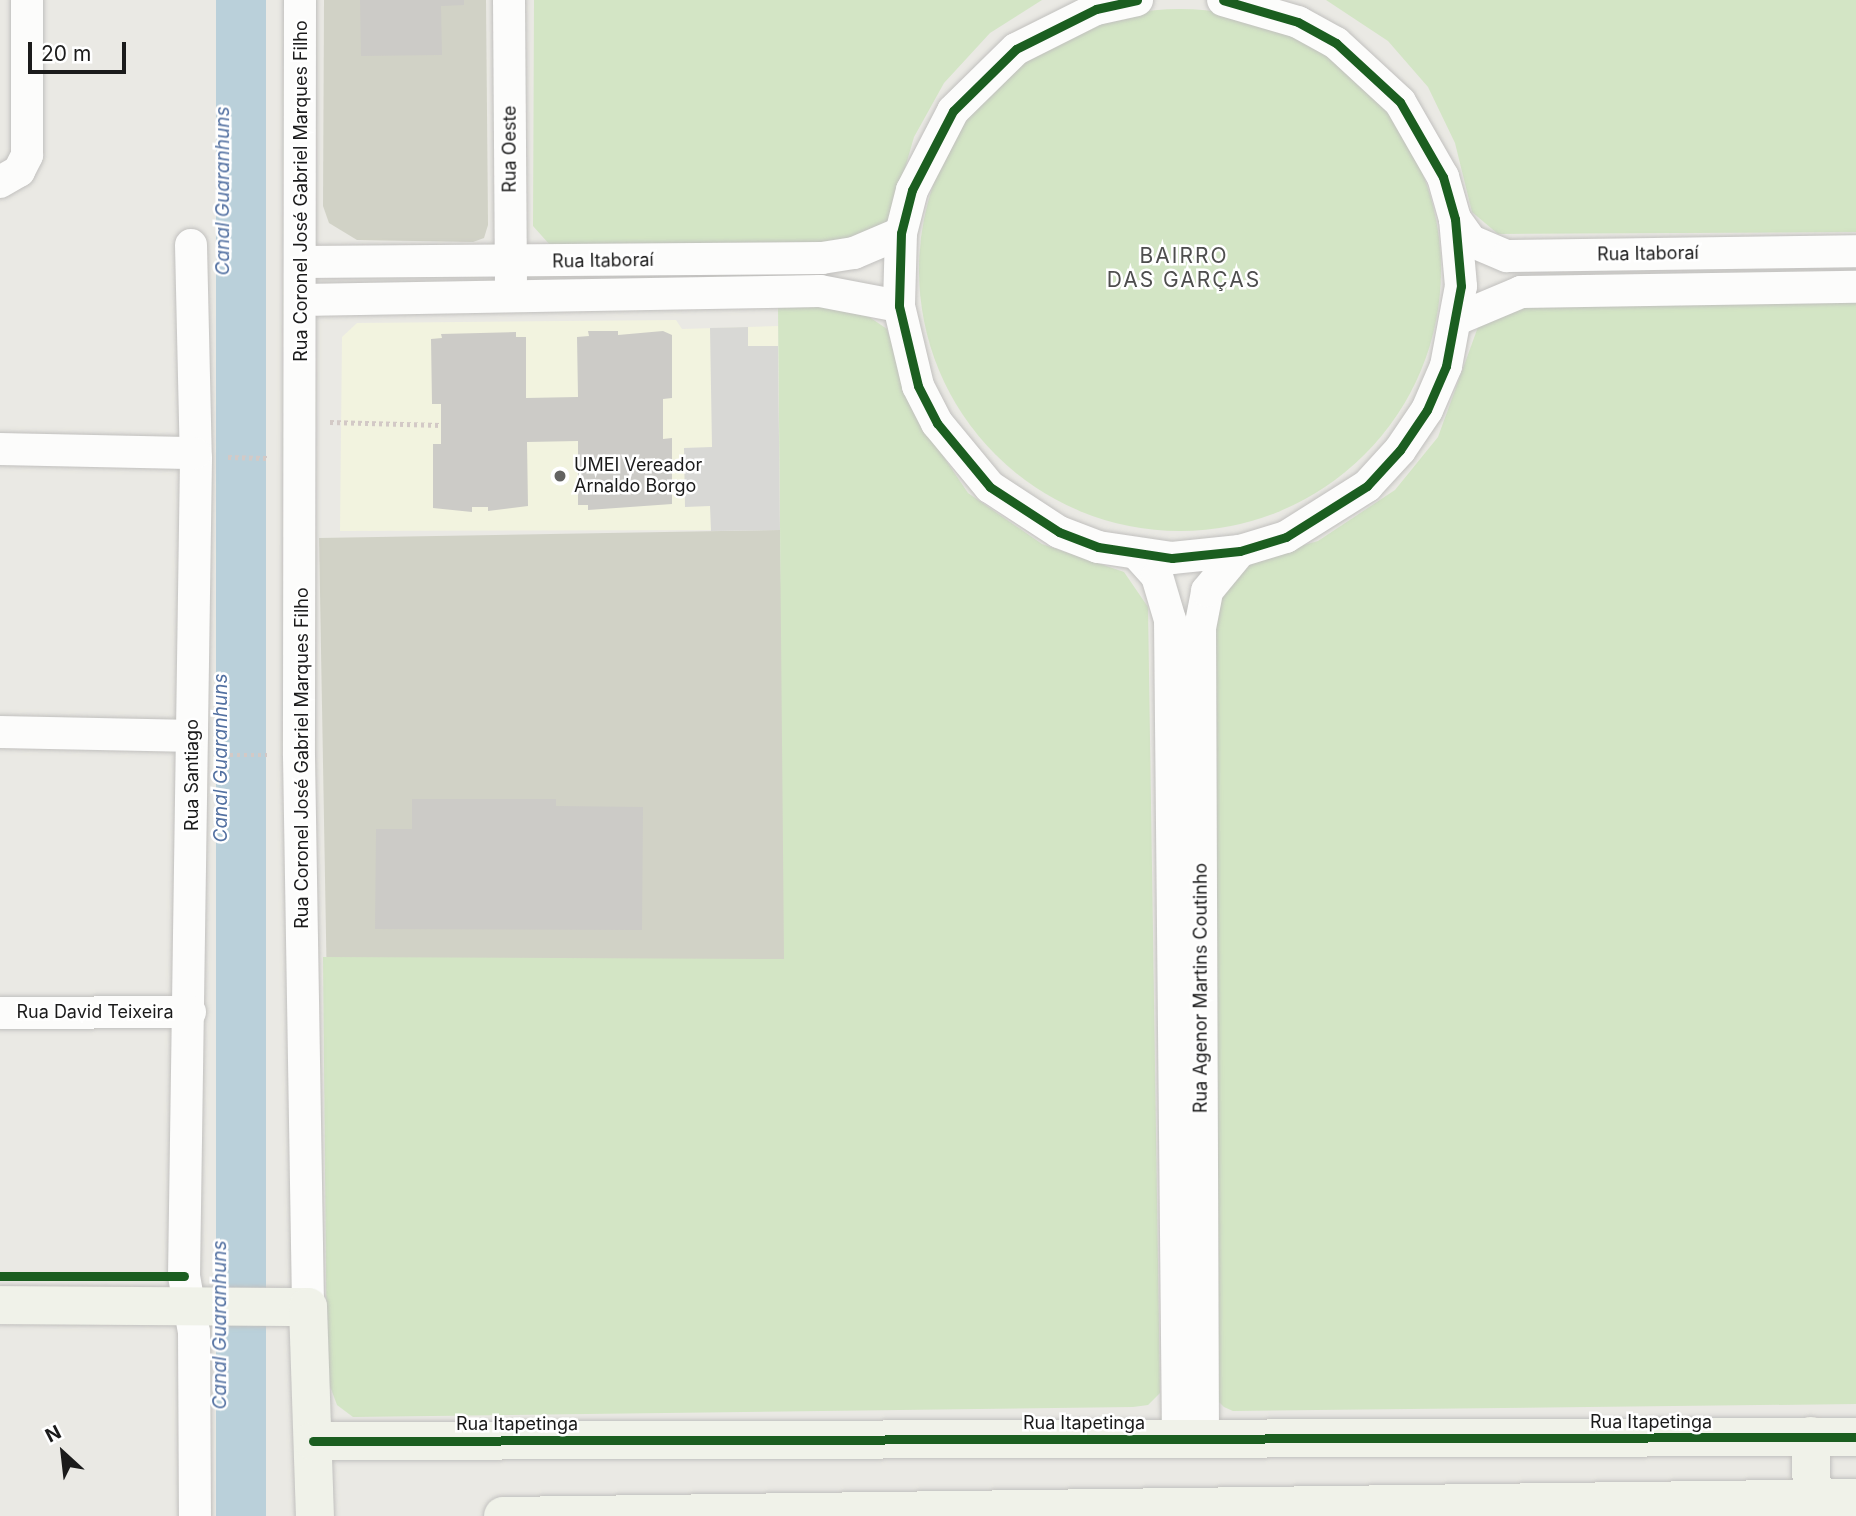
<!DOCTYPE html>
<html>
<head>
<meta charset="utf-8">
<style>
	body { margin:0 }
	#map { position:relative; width:1856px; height:1516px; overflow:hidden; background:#eae9e4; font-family:Inter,sans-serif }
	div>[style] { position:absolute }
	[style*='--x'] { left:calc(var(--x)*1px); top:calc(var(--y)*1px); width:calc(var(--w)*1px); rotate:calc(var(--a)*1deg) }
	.education>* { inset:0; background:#f2f3df }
	.construction>* { inset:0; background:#d1d2c6; transform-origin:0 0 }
	.grass>* { inset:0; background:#d3e5c5 }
	.round { border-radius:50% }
	.parking>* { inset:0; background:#d8d8d5 }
	.water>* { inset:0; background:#bad0da; transform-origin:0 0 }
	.building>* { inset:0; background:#cccbc7 }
	.path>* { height:4.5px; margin-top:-2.25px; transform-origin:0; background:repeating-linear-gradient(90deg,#d3c9c6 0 3.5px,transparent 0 7px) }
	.roads { filter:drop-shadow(0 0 2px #c1c0be) drop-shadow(0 0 2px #c1c0be) }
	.street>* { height:32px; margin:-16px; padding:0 16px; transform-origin:16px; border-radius:16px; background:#fcfcfb }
	.secondary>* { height:38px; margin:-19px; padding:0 19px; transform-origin:19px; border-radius:19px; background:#f0f2e9 }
	.cycleway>* { height:9px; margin:-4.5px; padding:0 4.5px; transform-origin:4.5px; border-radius:4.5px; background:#1b5e20 }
	.dots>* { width:19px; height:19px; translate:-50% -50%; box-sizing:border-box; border:4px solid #fff; border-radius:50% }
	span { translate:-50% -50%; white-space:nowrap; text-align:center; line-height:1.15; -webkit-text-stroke:5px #fff; paint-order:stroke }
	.street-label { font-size:18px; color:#1b1b1b }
	.poi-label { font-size:18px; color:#1b1b1b }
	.left { translate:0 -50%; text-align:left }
	.water-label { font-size:19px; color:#5270a1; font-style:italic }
	.quarter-label { font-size:21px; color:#4e4e4e; letter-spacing:2px }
	.north { position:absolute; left:28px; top:1418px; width:70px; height:70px; -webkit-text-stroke:5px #fff; paint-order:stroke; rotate:333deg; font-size:19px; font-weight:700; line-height:28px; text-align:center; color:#1b1b1b }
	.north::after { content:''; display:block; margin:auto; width:24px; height:32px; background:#1b1b1b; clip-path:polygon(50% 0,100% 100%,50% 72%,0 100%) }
	.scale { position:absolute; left:28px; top:42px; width:98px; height:32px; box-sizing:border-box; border:4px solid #1b1b1b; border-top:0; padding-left:9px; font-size:21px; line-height:24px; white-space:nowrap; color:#1b1b1b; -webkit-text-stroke:5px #fff; paint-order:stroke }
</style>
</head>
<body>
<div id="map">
	<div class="education">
		<i style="clip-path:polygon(676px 320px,682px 329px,778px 326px,780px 530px,340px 531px,342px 337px,357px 323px)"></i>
	</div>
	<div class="construction">
		<i style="clip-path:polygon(324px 0,486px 0,488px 225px,484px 238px,473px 242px,357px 240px,329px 223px,323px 206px)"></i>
		<i style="left:780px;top:530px;width:429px;height:461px;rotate:89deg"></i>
	</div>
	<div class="grass">
		<i style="clip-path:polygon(534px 0,1042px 0,990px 33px,944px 83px,914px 137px,890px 220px,861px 242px,550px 245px,533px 226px)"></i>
		<i style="clip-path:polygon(1326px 0,1856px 0,1856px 232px,1498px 234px,1472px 212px,1455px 143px,1428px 87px,1388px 41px)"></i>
		<i class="round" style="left:919px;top:9px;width:522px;height:522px"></i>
		<i style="clip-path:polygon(1856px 297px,1856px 1404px,1233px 1411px,1224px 1407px,1217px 1400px,1213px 604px,1245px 562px,1318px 541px,1395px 490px,1438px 437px,1478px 327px,1500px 308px)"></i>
		<i style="clip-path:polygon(853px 306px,887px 329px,914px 413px,968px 493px,1042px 544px,1124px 572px,1148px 607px,1160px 1393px,1148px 1405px,1133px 1407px,353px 1417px,337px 1405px,327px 1378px,323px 957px,784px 959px,778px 307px)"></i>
	</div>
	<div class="parking">
		<i style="clip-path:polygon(748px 327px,748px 346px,778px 346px,780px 530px,711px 531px,710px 506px,685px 507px,684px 448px,712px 447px,710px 328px)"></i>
	</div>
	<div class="water">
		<i style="left:216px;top:0;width:50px;height:1516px"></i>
	</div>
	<div class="building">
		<i style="clip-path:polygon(360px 0,464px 0,464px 5px,441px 6px,442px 55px,361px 56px)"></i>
		<i style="clip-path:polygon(588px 331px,618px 331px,618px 335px,663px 331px,672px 335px,672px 398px,663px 399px,663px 439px,672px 438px,672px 504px,588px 510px,588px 505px,578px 505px,578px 441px,527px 442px,528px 506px,488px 511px,488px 507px,472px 507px,472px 512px,433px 508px,433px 444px,441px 444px,441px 404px,432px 404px,431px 339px,442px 338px,441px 334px,516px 332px,516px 337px,526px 337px,526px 398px,578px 397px,577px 337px,589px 336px)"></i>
		<i style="clip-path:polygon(412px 799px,556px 799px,556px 806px,643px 807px,642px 930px,375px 929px,376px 829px,412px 829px)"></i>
	</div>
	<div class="path">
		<i style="--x:330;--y:422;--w:111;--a:1.5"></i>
		<i style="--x:228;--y:457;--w:40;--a:1.4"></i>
		<i style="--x:223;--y:755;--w:44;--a:0"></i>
	</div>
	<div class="roads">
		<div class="street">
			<i style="--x:300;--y:0;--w:756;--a:90.08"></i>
			<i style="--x:299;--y:756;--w:551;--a:89.06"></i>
			<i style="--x:509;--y:0;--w:282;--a:89.6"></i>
			<i style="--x:1137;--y:0;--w:42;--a:167.6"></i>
			<i style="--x:1096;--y:9;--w:89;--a:153.4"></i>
			<i style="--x:1016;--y:49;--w:88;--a:135.5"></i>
			<i style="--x:953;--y:111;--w:89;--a:117.4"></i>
			<i style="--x:912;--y:190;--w:44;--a:104.3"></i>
			<i style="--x:901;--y:233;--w:73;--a:91.6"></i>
			<i style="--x:899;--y:306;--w:82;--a:76.6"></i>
			<i style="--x:918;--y:386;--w:42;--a:62.8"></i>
			<i style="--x:937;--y:423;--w:83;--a:50.4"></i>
			<i style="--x:990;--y:487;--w:82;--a:33.1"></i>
			<i style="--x:1059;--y:532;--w:42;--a:21"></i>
			<i style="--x:1098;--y:547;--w:75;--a:8.5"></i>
			<i style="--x:1172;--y:558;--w:68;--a:-5.9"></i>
			<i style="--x:1240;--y:551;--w:48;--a:-16.9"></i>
			<i style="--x:1286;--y:537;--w:96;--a:-32.2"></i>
			<i style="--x:1367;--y:486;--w:49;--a:-47.5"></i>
			<i style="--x:1400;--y:450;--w:48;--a:-56"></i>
			<i style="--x:1427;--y:410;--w:48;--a:-66.6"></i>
			<i style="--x:1446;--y:366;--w:81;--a:-79.4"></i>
			<i style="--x:1461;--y:286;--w:67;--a:-95.1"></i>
			<i style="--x:1455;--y:219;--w:44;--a:-105.9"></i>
			<i style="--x:1443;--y:177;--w:86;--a:-119.8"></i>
			<i style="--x:1400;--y:102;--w:87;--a:-137.3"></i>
			<i style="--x:1336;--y:43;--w:43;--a:-151.1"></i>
			<i style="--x:1298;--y:22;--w:78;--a:-163.7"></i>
			<i style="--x:0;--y:182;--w:22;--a:-30"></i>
			<i style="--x:19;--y:171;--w:18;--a:-63"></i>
			<i style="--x:27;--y:155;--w:155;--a:-90"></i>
			<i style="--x:1455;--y:219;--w:27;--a:54"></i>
			<i style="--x:1471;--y:241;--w:39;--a:23"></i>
			<i style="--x:1507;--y:256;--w:349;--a:-0.8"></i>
			<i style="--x:191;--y:245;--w:213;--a:88.7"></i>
			<i style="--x:196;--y:458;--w:818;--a:90.84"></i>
			<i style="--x:184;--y:1276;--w:57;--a:79.9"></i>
			<i style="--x:194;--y:1332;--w:184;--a:89.7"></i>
			<i style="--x:301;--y:262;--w:521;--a:-0.44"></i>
			<i style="--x:822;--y:258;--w:32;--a:-9"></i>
			<i style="--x:854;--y:253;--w:51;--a:-23.1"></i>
			<i style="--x:301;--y:300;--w:519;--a:-0.99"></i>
			<i style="--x:820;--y:291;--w:80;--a:10.8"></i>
			<i style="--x:1457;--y:319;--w:69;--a:-22.9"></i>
			<i style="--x:1521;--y:292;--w:335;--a:-0.9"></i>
			<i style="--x:0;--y:449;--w:195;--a:1.2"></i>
			<i style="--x:1139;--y:556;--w:27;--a:48"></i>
			<i style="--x:1157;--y:576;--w:46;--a:73.5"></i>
			<i style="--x:1170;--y:620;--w:818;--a:89.44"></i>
			<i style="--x:0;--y:732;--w:192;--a:1.2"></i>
			<i style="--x:0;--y:1013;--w:190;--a:-0.3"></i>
			<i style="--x:1203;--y:1438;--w:810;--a:-90.21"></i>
			<i style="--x:1200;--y:628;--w:38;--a:-79"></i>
			<i style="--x:1207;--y:591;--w:52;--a:-50.5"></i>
		</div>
		<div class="secondary">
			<i style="--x:0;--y:1305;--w:308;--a:0.4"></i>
			<i style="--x:308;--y:1307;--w:209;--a:88.1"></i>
			<i style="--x:1811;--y:1436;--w:80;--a:89.3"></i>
			<i style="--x:313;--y:1441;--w:1543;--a:-0.15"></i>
			<i style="--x:503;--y:1516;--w:1353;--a:-0.76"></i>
		</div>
	</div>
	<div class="cycleway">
		<i style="--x:1137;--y:0;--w:42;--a:167.6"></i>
		<i style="--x:1096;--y:9;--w:89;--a:153.4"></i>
		<i style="--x:1016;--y:49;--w:88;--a:135.5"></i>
		<i style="--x:953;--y:111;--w:89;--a:117.4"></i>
		<i style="--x:912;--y:190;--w:44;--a:104.3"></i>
		<i style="--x:901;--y:233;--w:73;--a:91.6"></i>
		<i style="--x:899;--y:306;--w:82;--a:76.6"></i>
		<i style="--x:918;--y:386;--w:42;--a:62.8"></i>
		<i style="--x:937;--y:423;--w:83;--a:50.4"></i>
		<i style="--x:990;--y:487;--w:82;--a:33.1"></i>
		<i style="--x:1059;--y:532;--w:42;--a:21"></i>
		<i style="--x:1098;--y:547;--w:75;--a:8.5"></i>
		<i style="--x:1172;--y:558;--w:68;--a:-5.9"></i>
		<i style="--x:1240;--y:551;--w:48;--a:-16.9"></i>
		<i style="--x:1286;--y:537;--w:96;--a:-32.2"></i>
		<i style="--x:1367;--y:486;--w:49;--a:-47.5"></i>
		<i style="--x:1400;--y:450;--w:48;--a:-56"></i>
		<i style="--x:1427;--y:410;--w:48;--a:-66.6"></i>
		<i style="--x:1446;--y:366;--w:81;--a:-79.4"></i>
		<i style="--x:1461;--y:286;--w:67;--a:-95.1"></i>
		<i style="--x:1455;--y:219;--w:44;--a:-105.9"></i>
		<i style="--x:1443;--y:177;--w:86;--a:-119.8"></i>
		<i style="--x:1400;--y:102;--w:87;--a:-137.3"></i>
		<i style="--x:1336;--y:43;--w:43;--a:-151.1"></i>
		<i style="--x:1298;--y:22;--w:78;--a:-163.7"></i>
		<i style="--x:0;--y:1276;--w:184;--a:0"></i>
		<i style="--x:313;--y:1441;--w:1543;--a:-0.15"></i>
	</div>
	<div class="dots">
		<i style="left:560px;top:476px;background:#636361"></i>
	</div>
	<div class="street-label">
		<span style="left:510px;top:149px;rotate:-90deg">Rua Oeste</span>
		<span style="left:301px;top:191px;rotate:-90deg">Rua Coronel José Gabriel Marques Filho</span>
		<span style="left:1648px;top:254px;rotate:-1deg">Rua Itaboraí</span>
		<span style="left:603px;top:261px;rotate:-1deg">Rua Itaboraí</span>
		<span style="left:302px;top:758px;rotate:-90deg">Rua Coronel José Gabriel Marques Filho</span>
		<span style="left:192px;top:775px;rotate:-90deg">Rua Santiago</span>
		<span style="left:1201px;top:988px;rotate:-90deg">Rua Agenor Martins Coutinho</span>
		<span style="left:95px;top:1012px">Rua David Teixeira</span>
		<span style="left:1651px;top:1422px">Rua Itapetinga</span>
		<span style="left:1084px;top:1423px">Rua Itapetinga</span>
		<span style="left:517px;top:1424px">Rua Itapetinga</span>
	</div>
	<div class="poi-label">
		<span class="left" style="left:574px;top:476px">UMEI Vereador<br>Arnaldo Borgo</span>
	</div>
	<div class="water-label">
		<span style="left:223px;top:191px;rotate:-90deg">Canal Guaranhuns</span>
		<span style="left:221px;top:758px;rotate:-90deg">Canal Guaranhuns</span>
		<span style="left:220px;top:1325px;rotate:-90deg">Canal Guaranhuns</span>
	</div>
	<div class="quarter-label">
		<span style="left:1184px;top:268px">BAIRRO<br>DAS GARÇAS</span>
	</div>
	<div class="north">N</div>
	<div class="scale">20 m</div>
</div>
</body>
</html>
